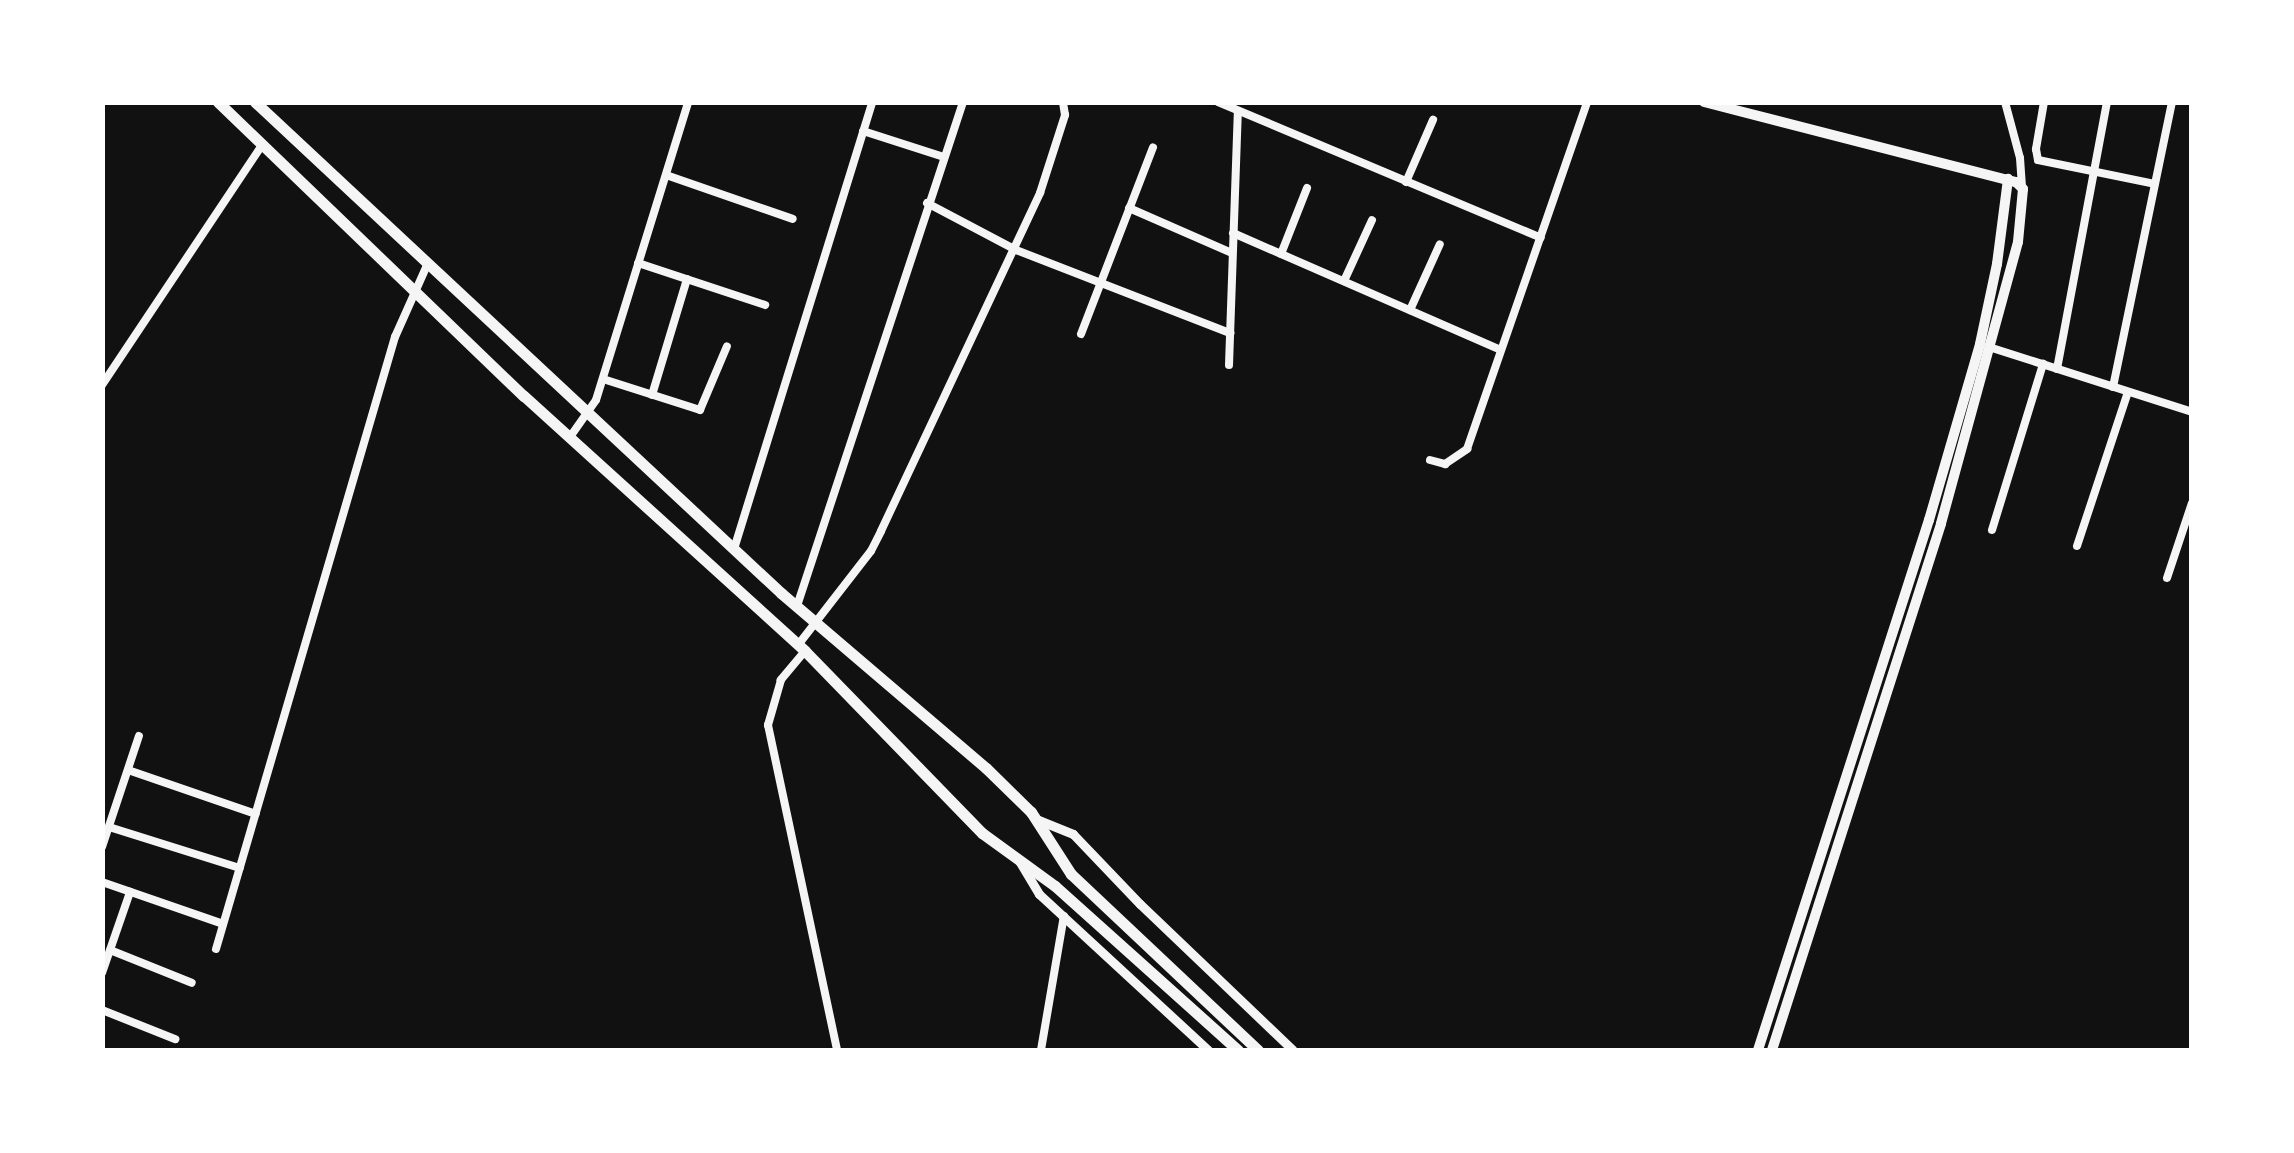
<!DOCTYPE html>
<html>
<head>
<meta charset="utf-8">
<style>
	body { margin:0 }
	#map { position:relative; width:2294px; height:1153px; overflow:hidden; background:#111; font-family:Rubik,sans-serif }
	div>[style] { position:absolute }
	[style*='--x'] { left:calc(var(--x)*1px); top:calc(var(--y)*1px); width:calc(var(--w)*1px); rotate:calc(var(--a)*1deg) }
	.minor>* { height:8px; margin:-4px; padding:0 4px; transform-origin:4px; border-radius:4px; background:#f5f5f5 }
	.tertiary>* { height:9px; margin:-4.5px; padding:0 4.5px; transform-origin:4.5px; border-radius:4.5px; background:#f5f5f5 }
	.secondary>* { height:10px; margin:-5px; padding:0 5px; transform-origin:5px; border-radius:5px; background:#f5f5f5 }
	.trunk>* { height:11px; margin:-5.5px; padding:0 5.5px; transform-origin:5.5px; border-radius:5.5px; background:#f5f5f5 }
	span { translate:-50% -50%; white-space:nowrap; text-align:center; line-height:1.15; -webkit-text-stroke:10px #fff; paint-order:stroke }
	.frame { position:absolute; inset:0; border:105px solid #fff; pointer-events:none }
</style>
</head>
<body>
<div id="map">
	<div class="minor">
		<i style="--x:1218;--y:102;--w:350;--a:22.8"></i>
		<i style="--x:2005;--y:102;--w:58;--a:75"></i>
		<i style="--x:2020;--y:158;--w:27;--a:86"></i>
		<i style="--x:2044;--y:102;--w:48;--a:99.7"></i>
		<i style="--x:2036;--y:149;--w:11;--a:80"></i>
		<i style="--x:2038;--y:160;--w:119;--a:11.6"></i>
		<i style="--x:863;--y:131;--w:85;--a:17.8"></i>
		<i style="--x:666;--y:175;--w:134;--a:19.1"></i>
		<i style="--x:1406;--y:182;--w:68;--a:-66.5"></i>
		<i style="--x:927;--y:203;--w:101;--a:27.8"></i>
		<i style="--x:1016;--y:250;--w:230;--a:21.2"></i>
		<i style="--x:1129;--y:208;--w:112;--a:23.6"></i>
		<i style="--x:1233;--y:233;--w:292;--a:23.6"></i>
		<i style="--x:1281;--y:254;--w:71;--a:-68.5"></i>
		<i style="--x:638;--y:263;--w:134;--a:18.3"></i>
		<i style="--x:1344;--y:281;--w:67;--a:-65.3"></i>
		<i style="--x:1410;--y:310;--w:72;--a:-65.6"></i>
		<i style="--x:1081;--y:334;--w:200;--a:-68.9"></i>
		<i style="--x:1992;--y:348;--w:210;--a:17.7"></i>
		<i style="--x:1229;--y:365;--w:254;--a:-88"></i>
		<i style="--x:2057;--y:369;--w:272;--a:-79.4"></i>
		<i style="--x:603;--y:379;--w:102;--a:17.7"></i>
		<i style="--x:700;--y:410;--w:69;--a:-67.1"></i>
		<i style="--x:102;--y:385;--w:290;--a:-56.3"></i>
		<i style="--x:2113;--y:387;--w:291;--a:-78.3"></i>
		<i style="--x:652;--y:395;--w:121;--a:-73.2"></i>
		<i style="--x:570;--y:437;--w:45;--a:-54.9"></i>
		<i style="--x:596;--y:400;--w:312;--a:-72.8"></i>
		<i style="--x:1430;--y:460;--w:16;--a:15"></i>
		<i style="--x:1445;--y:464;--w:27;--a:-34"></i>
		<i style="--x:1467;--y:449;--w:367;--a:-70.9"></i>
		<i style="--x:1992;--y:530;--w:174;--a:-72.9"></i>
		<i style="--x:2077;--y:546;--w:162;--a:-71.7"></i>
		<i style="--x:734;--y:549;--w:468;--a:-72.8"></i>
		<i style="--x:2167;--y:578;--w:79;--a:-71.6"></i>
		<i style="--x:797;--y:606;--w:531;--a:-71.77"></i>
		<i style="--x:798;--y:645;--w:119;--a:-52.2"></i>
		<i style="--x:871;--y:551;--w:22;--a:-63"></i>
		<i style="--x:881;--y:531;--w:374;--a:-64.8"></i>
		<i style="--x:1040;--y:193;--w:82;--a:-72.2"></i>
		<i style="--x:1065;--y:115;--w:13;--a:-99"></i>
		<i style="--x:805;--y:651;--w:38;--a:130"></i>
		<i style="--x:781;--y:680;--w:47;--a:106.1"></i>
		<i style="--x:768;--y:725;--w:332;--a:78"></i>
		<i style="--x:128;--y:770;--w:135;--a:19"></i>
		<i style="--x:109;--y:827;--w:137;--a:17.4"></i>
		<i style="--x:102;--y:847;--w:117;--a:-71.6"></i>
		<i style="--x:102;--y:882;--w:128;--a:19.1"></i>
		<i style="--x:216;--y:949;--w:638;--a:-73.7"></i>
		<i style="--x:395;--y:337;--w:81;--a:-66"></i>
		<i style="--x:110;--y:950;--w:88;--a:21.9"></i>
		<i style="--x:102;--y:973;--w:86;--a:-70.9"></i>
		<i style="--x:102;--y:1010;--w:79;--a:21.7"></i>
		<i style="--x:1041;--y:1050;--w:136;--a:-80.3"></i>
	</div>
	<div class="tertiary">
		<i style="--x:1036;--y:819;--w:40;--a:22"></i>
		<i style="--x:1073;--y:834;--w:97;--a:46.3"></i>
		<i style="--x:1140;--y:904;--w:211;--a:43.7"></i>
		<i style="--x:1018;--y:859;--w:41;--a:59"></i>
		<i style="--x:1039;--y:894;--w:230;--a:42.7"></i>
	</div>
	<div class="secondary">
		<i style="--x:1704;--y:102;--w:322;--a:14.4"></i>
		<i style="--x:2016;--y:182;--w:10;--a:45"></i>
		<i style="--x:2023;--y:189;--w:53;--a:95.4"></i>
		<i style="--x:2018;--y:242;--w:292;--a:105.3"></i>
		<i style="--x:1941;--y:524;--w:552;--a:107.81"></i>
		<i style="--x:1758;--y:1050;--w:557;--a:-72.12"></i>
		<i style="--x:1929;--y:520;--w:183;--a:-73.8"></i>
		<i style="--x:1980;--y:344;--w:82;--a:-78"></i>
		<i style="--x:1997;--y:264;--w:86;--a:-82.6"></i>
	</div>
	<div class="trunk">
		<i style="--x:218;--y:102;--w:424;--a:43.9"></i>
		<i style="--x:524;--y:396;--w:379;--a:42.2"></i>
		<i style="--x:805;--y:651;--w:254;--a:45.8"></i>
		<i style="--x:982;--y:833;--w:90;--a:36"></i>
		<i style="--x:1055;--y:886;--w:246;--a:41.9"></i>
		<i style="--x:255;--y:102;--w:720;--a:43.03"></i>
		<i style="--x:781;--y:593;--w:270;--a:40.5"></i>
		<i style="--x:986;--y:768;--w:63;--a:44.4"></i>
		<i style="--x:1031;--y:812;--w:74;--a:57.2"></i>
		<i style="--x:1071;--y:874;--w:257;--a:43.3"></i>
	</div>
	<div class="frame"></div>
</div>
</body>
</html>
